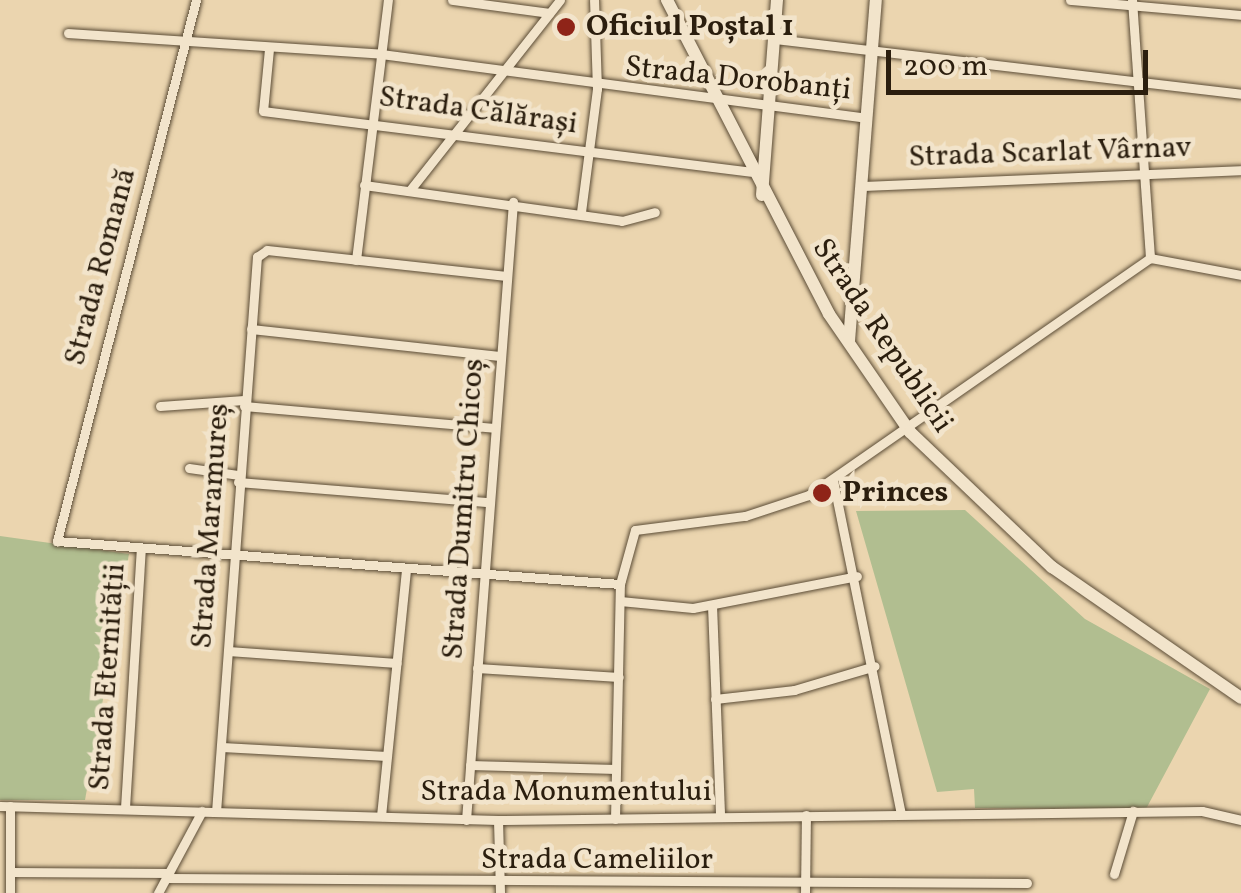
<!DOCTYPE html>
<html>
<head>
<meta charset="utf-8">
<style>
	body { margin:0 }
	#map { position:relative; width:1241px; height:893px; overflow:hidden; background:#ebd5af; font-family:Vollkorn,serif }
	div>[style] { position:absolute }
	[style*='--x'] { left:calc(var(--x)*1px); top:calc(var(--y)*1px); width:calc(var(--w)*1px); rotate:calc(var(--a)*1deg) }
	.green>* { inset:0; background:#b1be90 }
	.roads { filter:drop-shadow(0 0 2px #5b4c36) drop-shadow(0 0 2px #5b4c36) }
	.street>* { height:9px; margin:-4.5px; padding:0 4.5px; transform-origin:4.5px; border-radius:4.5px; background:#f2e4cb }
	.secondary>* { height:12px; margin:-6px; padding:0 6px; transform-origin:6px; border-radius:6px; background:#f2e4cb }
	.dots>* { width:28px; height:28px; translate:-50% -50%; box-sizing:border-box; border:5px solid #f2e4cb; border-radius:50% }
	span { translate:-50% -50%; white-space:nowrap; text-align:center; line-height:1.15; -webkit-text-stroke:9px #f2e4cb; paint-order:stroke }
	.poi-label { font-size:30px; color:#2b1e0e; font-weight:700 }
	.left { translate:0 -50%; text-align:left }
	.street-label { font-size:30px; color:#2b1e0e }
	.scale { position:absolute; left:886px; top:50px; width:262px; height:45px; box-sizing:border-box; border:5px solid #2b1e0e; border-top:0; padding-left:12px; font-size:30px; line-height:35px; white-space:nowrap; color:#2b1e0e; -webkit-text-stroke:8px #f2e4cb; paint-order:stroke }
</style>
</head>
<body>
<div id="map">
	<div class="green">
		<i style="clip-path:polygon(965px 510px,1085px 619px,1210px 689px,1146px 809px,975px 808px,974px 789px,937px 792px,856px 511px)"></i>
		<i style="clip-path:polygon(0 536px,129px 554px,85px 800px,0 800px)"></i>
	</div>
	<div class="roads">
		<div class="street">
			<i style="--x:196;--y:0;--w:559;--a:104.41"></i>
			<i style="--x:57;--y:541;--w:565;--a:4.37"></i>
			<i style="--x:452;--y:0;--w:98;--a:7.6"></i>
			<i style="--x:1070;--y:0;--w:172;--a:5"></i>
			<i style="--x:1132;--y:0;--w:259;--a:86"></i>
			<i style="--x:68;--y:33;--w:314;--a:3.8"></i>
			<i style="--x:381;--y:54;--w:489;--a:7.5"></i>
			<i style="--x:775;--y:39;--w:469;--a:6.7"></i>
			<i style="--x:269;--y:49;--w:62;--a:95.5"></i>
			<i style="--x:263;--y:111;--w:491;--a:7.1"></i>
			<i style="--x:364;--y:185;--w:260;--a:7.9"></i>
			<i style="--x:622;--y:221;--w:34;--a:-15"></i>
			<i style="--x:862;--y:186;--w:379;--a:-2.4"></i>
			<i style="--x:410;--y:190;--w:242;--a:-51.7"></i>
			<i style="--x:581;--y:212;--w:124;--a:-82.6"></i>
			<i style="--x:597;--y:89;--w:89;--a:-91.9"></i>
			<i style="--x:1150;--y:258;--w:93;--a:10.6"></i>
			<i style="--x:356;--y:260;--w:262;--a:-83"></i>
			<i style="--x:251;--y:329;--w:250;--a:6.2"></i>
			<i style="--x:160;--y:406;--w:84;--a:-4.1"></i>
			<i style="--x:244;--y:406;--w:251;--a:5"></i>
			<i style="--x:189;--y:468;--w:49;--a:8.1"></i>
			<i style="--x:833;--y:480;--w:340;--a:78.5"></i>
			<i style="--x:238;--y:482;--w:252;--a:4.6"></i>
			<i style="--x:620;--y:601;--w:73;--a:5.5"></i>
			<i style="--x:693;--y:608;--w:167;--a:-11"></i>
			<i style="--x:712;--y:605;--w:212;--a:87.8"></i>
			<i style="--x:228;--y:651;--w:169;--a:4.1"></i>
			<i style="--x:477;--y:668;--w:142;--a:3.6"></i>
			<i style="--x:715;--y:699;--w:80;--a:-6.5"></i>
			<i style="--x:794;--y:690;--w:84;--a:-16.5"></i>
			<i style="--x:222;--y:747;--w:165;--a:3.1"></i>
			<i style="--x:470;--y:765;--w:146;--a:1.6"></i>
			<i style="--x:0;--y:806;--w:498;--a:1.6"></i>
			<i style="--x:498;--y:820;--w:704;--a:-0.73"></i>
			<i style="--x:1202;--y:811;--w:40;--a:13"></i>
			<i style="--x:125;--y:808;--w:258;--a:-86.5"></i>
			<i style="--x:216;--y:812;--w:557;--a:-85.78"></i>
			<i style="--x:257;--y:257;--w:12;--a:-35"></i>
			<i style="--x:267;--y:250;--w:241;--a:6.2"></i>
			<i style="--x:381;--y:816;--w:249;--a:-84.2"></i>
			<i style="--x:615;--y:819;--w:235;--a:-88.8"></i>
			<i style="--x:620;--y:584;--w:56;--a:-74.5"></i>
			<i style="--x:635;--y:530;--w:111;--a:-7.3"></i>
			<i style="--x:745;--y:516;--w:67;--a:-18.2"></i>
			<i style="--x:809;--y:495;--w:415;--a:-34.8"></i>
			<i style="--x:466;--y:820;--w:620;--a:-85.65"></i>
			<i style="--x:498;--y:820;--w:73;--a:88.4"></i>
			<i style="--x:10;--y:872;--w:159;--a:0.4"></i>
			<i style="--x:1114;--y:874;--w:66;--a:-73.2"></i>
			<i style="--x:167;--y:878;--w:860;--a:0.33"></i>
			<i style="--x:10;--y:893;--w:87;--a:-90"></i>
			<i style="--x:158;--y:893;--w:93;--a:-61.8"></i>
			<i style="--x:805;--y:893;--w:78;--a:-89.3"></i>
		</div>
		<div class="secondary">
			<i style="--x:667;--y:0;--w:353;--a:62.7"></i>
			<i style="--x:829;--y:314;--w:143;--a:55.5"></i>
			<i style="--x:910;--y:432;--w:196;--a:43.6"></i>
			<i style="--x:1052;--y:567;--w:230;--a:34.7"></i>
			<i style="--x:762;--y:195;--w:196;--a:-85.6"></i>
			<i style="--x:849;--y:341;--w:342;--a:-85.5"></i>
		</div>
	</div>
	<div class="dots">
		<i style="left:566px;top:27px;background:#8f2418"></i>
		<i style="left:822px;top:493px;background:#8f2418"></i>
	</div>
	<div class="poi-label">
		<span class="left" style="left:586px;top:27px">Oficiul Poștal 1</span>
		<span class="left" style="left:842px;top:493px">Princes</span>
	</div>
	<div class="street-label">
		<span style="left:738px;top:79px;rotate:6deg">Strada Dorobanți</span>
		<span style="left:478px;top:111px;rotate:8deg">Strada Călărași</span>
		<span style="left:1050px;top:153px;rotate:-2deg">Strada Scarlat Vârnav</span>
		<span style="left:101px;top:267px;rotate:-75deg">Strada Romană</span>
		<span style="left:882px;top:336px;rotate:56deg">Strada Republicii</span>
		<span style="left:464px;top:509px;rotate:-86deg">Strada Dumitru Chicoș</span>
		<span style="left:211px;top:526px;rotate:-86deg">Strada Maramureș</span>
		<span style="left:108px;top:677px;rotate:-86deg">Strada Eternității</span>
		<span style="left:566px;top:792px">Strada Monumentului</span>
		<span style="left:597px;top:860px">Strada Cameliilor</span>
	</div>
	<div class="scale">200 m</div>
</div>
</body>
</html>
